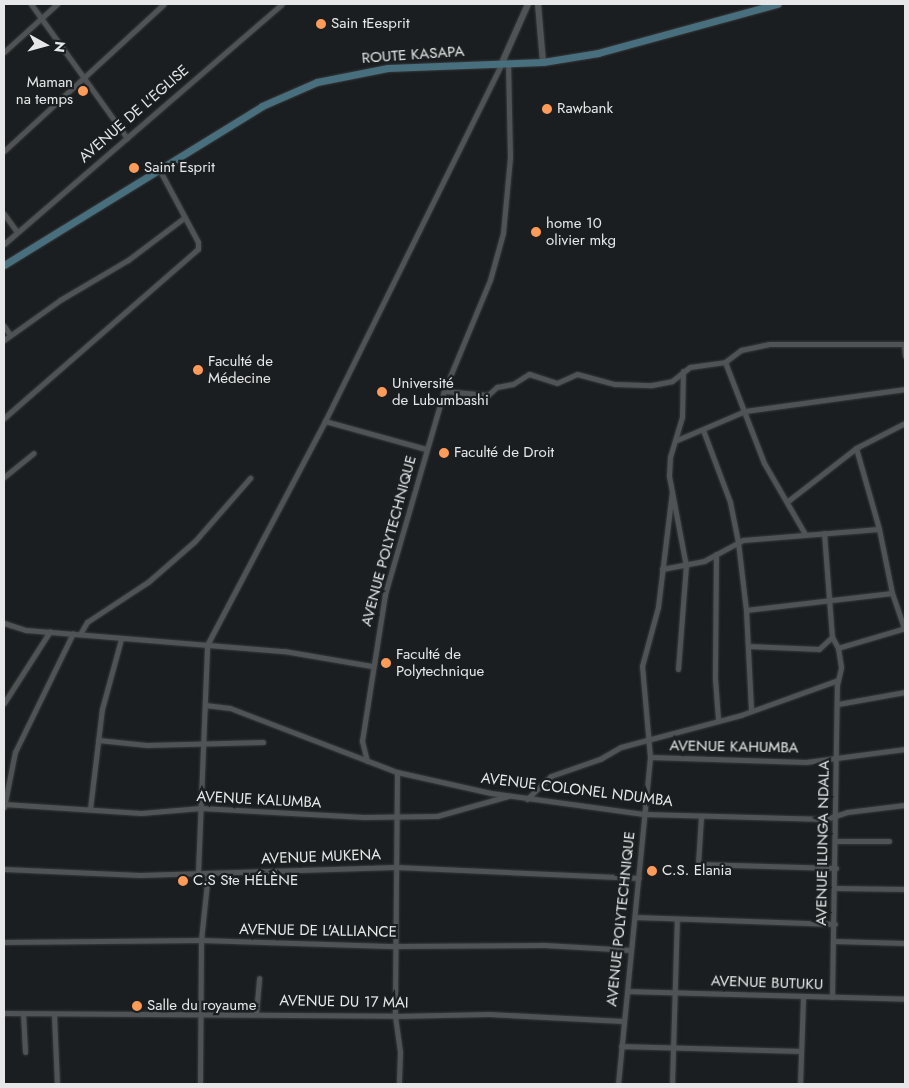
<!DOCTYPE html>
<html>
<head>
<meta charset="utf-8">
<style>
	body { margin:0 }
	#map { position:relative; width:909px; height:1088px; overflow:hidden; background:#1b1e20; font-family:Jost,sans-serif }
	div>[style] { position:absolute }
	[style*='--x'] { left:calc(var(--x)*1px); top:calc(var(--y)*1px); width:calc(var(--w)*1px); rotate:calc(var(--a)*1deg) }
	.roads { filter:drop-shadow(0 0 1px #37393b) drop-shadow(0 0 1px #37393b) }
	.minor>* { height:5px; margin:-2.5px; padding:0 2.5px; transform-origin:2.5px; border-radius:2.5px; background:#4f5355 }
	.tertiary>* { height:6px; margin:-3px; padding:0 3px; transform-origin:3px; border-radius:3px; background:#4f5355 }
	.secondary>* { height:7px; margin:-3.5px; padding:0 3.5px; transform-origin:3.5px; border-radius:3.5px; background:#486f7d }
	.dots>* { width:14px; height:14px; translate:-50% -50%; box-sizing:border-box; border:2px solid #1b1e20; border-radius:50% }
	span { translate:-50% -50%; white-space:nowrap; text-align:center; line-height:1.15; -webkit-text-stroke:4.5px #1b1e20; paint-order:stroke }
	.poi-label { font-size:15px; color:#e5e7e8 }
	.left { translate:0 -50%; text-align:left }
	.right { translate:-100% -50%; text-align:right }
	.street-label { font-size:15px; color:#e5e7e8 }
	.frame { position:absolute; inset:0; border:5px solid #e5e7e8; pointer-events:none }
	.north { position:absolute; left:20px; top:20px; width:50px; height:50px; -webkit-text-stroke:4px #1b1e20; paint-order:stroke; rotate:97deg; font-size:14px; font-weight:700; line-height:20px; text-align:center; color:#e5e7e8 }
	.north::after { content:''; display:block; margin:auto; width:18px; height:22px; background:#e5e7e8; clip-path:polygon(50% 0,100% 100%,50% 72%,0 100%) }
</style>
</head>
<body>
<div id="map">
	<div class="roads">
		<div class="minor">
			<i style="--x:31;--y:4;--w:165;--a:54.4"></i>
			<i style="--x:4;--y:52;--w:72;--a:-42.2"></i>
			<i style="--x:4;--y:151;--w:217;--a:-42.6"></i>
			<i style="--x:4;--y:214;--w:22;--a:54"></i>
			<i style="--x:4;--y:244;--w:367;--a:-40.8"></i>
			<i style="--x:4;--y:326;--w:11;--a:56"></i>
			<i style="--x:4;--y:340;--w:69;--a:-35.5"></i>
			<i style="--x:60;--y:300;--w:79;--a:-30.5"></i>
			<i style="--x:128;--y:260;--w:71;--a:-37"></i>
			<i style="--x:904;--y:344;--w:12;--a:85"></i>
			<i style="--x:725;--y:362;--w:108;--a:68.9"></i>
			<i style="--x:764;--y:463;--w:82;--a:60"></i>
			<i style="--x:444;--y:391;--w:44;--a:5.2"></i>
			<i style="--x:488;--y:395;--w:12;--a:-42"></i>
			<i style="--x:497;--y:387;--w:16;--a:-11"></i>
			<i style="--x:513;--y:384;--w:19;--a:-32"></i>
			<i style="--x:529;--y:374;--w:29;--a:18"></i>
			<i style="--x:557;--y:383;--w:22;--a:-24"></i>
			<i style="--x:577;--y:374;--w:39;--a:15"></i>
			<i style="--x:615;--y:384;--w:37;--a:2"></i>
			<i style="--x:652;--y:385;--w:20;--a:-11"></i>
			<i style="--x:672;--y:381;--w:23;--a:-38"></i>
			<i style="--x:690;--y:367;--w:35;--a:-8"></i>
			<i style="--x:725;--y:362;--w:20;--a:-37"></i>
			<i style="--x:741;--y:350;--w:29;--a:-12"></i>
			<i style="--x:769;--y:344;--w:136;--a:0"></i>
			<i style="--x:4;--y:418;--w:257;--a:-41.1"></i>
			<i style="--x:198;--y:249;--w:7;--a:-90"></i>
			<i style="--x:198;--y:242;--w:83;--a:-118.1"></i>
			<i style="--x:325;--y:421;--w:105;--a:15.5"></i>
			<i style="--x:703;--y:430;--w:77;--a:69.4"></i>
			<i style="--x:730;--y:502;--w:41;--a:78.7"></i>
			<i style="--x:738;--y:542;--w:68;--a:83.3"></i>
			<i style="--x:746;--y:610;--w:100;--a:87.1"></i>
			<i style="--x:677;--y:440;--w:74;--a:-23.1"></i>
			<i style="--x:745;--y:411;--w:162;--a:-7.8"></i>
			<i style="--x:856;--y:448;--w:84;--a:74.1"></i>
			<i style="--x:4;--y:477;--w:38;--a:-39"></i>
			<i style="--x:788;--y:501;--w:86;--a:-37.9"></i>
			<i style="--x:856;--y:448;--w:55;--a:-27"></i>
			<i style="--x:824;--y:533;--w:104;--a:85.6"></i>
			<i style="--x:832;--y:637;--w:13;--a:61"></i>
			<i style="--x:716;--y:554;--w:125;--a:90.5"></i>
			<i style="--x:715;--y:679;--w:40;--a:85.7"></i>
			<i style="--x:662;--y:569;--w:43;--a:-10.8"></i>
			<i style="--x:704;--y:561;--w:44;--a:-28.3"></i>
			<i style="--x:743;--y:540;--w:136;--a:-4.6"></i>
			<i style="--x:879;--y:529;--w:65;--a:78.5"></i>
			<i style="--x:892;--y:593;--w:37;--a:71"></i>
			<i style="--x:746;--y:610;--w:147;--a:-6.6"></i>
			<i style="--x:4;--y:623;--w:23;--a:18"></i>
			<i style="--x:26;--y:630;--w:259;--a:4.7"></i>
			<i style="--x:284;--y:651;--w:89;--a:9.7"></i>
			<i style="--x:80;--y:634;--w:14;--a:-60"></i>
			<i style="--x:87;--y:622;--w:73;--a:-33.3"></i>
			<i style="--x:148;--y:582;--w:62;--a:-41.1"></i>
			<i style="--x:195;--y:541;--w:84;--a:-48.9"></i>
			<i style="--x:748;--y:646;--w:71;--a:2.4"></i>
			<i style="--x:819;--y:649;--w:18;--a:-43"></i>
			<i style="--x:678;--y:669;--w:103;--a:-85.6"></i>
			<i style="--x:686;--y:566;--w:92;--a:-100.7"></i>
			<i style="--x:669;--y:476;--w:19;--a:-87"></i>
			<i style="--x:670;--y:457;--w:42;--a:-73.3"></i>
			<i style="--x:682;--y:417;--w:46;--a:-88.8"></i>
			<i style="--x:4;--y:703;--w:85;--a:-57.4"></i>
			<i style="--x:838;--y:704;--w:68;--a:-10.2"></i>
			<i style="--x:205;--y:705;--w:25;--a:7"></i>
			<i style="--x:230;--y:708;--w:179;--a:21"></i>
			<i style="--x:397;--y:772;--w:244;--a:90.5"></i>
			<i style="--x:395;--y:1016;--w:36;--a:82"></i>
			<i style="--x:400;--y:1052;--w:32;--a:92"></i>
			<i style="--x:98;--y:740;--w:49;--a:5.8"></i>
			<i style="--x:147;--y:745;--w:116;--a:-1.5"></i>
			<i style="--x:650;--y:757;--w:156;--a:1.8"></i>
			<i style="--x:806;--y:762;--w:100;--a:-7.5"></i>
			<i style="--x:367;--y:761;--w:21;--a:-104"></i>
			<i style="--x:362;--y:741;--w:149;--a:-81.1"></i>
			<i style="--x:385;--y:594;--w:211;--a:-73.8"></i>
			<i style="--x:444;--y:391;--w:120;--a:-67.5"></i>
			<i style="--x:490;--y:280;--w:49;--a:-74.5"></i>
			<i style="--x:503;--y:233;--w:76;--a:-84.7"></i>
			<i style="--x:510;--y:157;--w:93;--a:-91.2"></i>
			<i style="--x:397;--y:772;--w:96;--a:12.6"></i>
			<i style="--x:491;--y:793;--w:154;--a:7.8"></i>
			<i style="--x:644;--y:814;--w:182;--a:1.6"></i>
			<i style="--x:826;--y:819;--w:22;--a:-18"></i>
			<i style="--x:847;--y:812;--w:58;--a:-6.9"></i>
			<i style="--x:527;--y:799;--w:33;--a:-44"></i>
			<i style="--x:551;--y:776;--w:52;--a:-19.1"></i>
			<i style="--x:600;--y:759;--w:24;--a:-30"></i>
			<i style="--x:621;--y:747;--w:124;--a:-14.9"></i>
			<i style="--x:741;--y:715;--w:103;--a:-19.8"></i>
			<i style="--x:4;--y:804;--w:137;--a:3.8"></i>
			<i style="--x:141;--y:813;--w:60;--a:-4.8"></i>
			<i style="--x:201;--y:808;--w:163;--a:3.2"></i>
			<i style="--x:364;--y:817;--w:73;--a:-0.8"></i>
			<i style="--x:437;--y:816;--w:74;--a:-15.7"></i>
			<i style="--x:4;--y:807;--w:56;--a:-78.7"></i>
			<i style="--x:15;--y:752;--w:132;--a:-64"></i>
			<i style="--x:90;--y:809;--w:101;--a:-83.2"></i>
			<i style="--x:102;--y:709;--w:73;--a:-74.8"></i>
			<i style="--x:701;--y:817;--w:47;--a:93.7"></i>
			<i style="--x:698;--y:864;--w:138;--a:1.7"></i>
			<i style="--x:837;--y:841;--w:52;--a:0"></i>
			<i style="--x:4;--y:869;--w:136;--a:2.5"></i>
			<i style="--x:140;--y:875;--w:256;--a:-1.8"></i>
			<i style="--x:396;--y:867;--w:243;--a:2.6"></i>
			<i style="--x:198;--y:873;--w:228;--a:-87.7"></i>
			<i style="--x:207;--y:645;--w:253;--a:-62.2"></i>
			<i style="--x:325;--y:421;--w:397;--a:-63.7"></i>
			<i style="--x:835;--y:888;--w:70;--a:0.8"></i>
			<i style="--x:635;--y:917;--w:200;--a:2"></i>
			<i style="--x:834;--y:941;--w:71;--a:1.6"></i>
			<i style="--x:4;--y:942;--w:197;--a:-0.6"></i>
			<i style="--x:201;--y:940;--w:196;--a:1.8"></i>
			<i style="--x:397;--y:946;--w:148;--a:-0.4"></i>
			<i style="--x:545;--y:945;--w:86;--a:3.3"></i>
			<i style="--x:627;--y:991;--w:278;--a:1.6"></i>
			<i style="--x:832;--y:997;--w:312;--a:-89.1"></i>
			<i style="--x:837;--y:685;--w:18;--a:-77"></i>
			<i style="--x:841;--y:667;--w:19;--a:-99"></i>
			<i style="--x:838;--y:648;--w:70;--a:-16.6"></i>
			<i style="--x:4;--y:1013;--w:391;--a:0.4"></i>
			<i style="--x:395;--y:1016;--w:94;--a:-1.2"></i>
			<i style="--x:489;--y:1014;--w:134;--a:3"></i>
			<i style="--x:23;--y:1013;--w:39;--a:87"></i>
			<i style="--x:256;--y:1014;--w:36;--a:-85"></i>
			<i style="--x:54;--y:1015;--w:69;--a:87.5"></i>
			<i style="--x:621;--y:1046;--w:178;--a:1.6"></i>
			<i style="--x:200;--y:1084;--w:144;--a:-89.6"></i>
			<i style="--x:201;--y:940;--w:67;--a:-84"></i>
			<i style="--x:618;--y:1084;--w:329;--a:-84.4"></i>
			<i style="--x:650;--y:757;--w:91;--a:-95"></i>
			<i style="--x:642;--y:666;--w:61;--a:-74.8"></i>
			<i style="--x:658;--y:607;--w:116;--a:-83.1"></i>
			<i style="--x:672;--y:1084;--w:165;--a:-88.3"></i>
			<i style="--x:800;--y:1084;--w:88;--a:-88"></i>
		</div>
		<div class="tertiary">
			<i style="--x:538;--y:4;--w:58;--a:85.1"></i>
			<i style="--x:501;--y:65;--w:67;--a:-66.1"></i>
		</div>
		<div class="secondary">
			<i style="--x:4;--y:265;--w:303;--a:-31.6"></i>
			<i style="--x:262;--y:106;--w:60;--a:-23.6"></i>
			<i style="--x:317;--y:82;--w:72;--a:-11.2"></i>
			<i style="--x:388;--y:68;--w:155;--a:-2.2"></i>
			<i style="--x:543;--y:62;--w:56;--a:-9.3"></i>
			<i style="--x:598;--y:53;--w:186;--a:-15.3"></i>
		</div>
	</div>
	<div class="dots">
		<i style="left:321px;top:24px;background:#fe9b58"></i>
		<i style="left:83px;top:91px;background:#fe9b58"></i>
		<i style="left:547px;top:109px;background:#fe9b58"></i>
		<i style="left:134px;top:168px;background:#fe9b58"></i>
		<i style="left:536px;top:232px;background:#fe9b58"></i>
		<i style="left:198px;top:370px;background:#fe9b58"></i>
		<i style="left:382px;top:392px;background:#fe9b58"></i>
		<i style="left:444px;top:453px;background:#fe9b58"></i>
		<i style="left:386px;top:663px;background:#fe9b58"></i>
		<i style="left:652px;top:871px;background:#fe9b58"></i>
		<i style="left:183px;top:881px;background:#fe9b58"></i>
		<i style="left:137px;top:1006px;background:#fe9b58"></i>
	</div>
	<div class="poi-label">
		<span class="left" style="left:331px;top:24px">Sain tEesprit</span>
		<span class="right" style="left:73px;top:91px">Maman<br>na temps</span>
		<span class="left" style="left:557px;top:109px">Rawbank</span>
		<span class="left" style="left:144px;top:168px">Saint Esprit</span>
		<span class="left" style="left:546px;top:232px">home 10<br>olivier mkg</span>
		<span class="left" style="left:208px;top:370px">Faculté de<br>Médecine</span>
		<span class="left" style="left:392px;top:392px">Université<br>de Lubumbashi</span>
		<span class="left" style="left:454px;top:453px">Faculté de Droit</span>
		<span class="left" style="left:396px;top:663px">Faculté de<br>Polytechnique</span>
		<span class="left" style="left:662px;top:871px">C.S. Elania</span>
		<span class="left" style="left:193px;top:881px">C.S Ste HÉLÈNE</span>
		<span class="left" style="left:147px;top:1006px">Salle du royaume</span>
	</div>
	<div class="street-label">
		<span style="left:413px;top:55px;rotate:-4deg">ROUTE KASAPA</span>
		<span style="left:134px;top:114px;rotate:-41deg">AVENUE DE L'EGLISE</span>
		<span style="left:389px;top:541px;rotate:-75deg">AVENUE POLYTECHNIQUE</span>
		<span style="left:734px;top:747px;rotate:1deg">AVENUE KAHUMBA</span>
		<span style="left:577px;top:790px;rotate:7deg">AVENUE COLONEL NDUMBA</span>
		<span style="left:259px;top:800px;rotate:3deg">AVENUE KALUMBA</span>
		<span style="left:823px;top:843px;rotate:-89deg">AVENUE ILUNGA NDALA</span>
		<span style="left:321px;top:857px;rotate:-2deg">AVENUE MUKENA</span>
		<span style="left:621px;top:919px;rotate:-84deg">AVENUE POLYTECHNIQUE</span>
		<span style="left:318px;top:931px;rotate:1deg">AVENUE DE L'ALLIANCE</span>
		<span style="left:767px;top:983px;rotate:2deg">AVENUE BUTUKU</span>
		<span style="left:344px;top:1002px;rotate:1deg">AVENUE DU 17 MAI</span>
	</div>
	<div class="frame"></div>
	<div class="north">N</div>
</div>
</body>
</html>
